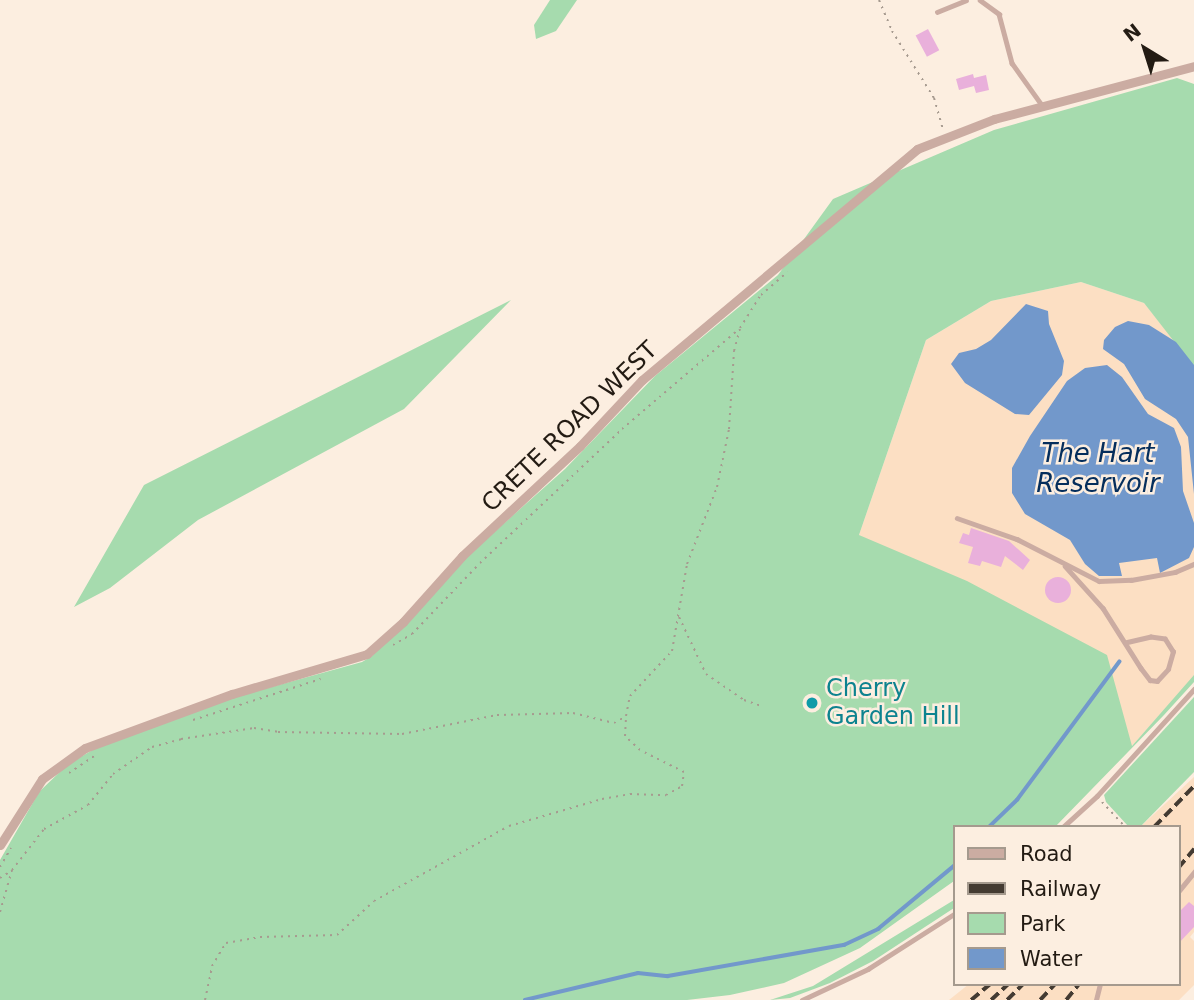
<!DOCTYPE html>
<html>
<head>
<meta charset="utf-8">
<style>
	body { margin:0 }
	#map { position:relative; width:1194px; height:1000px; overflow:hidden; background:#fceee0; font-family:"DejaVu Sans",sans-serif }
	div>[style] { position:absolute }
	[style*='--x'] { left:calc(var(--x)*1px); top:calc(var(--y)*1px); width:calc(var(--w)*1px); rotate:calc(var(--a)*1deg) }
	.built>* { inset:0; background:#fcdfc3 }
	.green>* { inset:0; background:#a6dbae }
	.water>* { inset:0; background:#7298cb }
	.stream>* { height:3.5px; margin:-1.75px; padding:0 1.75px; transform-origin:1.75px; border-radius:1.75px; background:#7298cb }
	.building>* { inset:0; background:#e9b0db; transform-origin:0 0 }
	.round { border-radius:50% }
	.path>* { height:2px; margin-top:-1px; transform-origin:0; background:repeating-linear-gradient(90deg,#a69a8f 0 2px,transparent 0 7px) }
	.lane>* { height:4.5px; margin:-2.25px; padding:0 2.25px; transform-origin:2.25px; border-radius:2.25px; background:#cbaca2 }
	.street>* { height:9px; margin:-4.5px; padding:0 4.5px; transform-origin:4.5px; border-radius:4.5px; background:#cbaca2 }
	.rail>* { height:3.5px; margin-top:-1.75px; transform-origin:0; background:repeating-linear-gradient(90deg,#443b32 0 10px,transparent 0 15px) }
	.dots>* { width:19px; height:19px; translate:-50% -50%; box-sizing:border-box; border:4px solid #fceee0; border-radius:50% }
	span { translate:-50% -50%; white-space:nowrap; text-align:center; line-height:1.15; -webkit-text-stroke:5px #fceee0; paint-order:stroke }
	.street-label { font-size:24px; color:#231b13 }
	.culture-label { font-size:24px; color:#0d838f }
	.left { translate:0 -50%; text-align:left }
	.water-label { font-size:26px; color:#052e5c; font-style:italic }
	.legend { position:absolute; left:953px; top:825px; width:228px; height:161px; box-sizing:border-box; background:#fceee0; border:2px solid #a59a8e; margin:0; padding:9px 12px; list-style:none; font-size:21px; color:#231b13 }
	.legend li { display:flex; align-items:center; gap:14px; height:35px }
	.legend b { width:35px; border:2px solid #a59a8e }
	.north { position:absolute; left:1110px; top:14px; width:70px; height:70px; -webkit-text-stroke:5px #fceee0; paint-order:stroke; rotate:322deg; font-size:19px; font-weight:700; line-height:28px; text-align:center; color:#231b13 }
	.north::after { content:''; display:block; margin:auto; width:24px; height:32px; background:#231b13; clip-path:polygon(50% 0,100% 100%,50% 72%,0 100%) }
</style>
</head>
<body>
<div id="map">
	<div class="built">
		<i style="clip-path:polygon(1081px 282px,1144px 303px,1194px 365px,1194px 676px,1132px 746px,859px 535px,926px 340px,991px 301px)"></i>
		<i style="clip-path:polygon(1194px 777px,1194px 932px,1190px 937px,1194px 941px,1194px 985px,1179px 1000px,949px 1000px,969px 984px,1178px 984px,1178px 827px,1140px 827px)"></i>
	</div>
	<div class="green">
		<i style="clip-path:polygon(550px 0,577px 0,556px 31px,536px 39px,534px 25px)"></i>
		<i style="clip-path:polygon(1177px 78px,1194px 84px,1194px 367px,1144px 303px,1081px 282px,991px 301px,926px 340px,859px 535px,967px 581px,1107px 655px,1132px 746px,1194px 675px,1194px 682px,1164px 715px,1055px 827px,954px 827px,954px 881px,860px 948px,784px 983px,730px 995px,687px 1000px,0 1000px,0 860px,39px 792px,67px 765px,106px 742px,191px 709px,362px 662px,372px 656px,465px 558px,565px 469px,655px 376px,778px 275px,833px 199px,994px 130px)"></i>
		<i style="clip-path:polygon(511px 300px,404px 409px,198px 520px,110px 588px,74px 607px,144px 485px)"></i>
		<i style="clip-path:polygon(1194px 697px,1194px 772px,1141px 826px,1128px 826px,1106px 802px,1104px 795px)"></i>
		<i style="clip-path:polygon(954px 900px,954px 908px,873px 961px,830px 983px,790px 998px,770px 1000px,813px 986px)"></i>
	</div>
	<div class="water">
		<i style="clip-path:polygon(1026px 304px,1048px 311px,1049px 324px,1064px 361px,1062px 375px,1029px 415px,1015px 414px,965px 383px,951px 364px,959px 353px,976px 349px,991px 340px)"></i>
		<i style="clip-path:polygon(1128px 321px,1149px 325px,1176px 342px,1194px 365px,1194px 494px,1188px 437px,1176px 419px,1145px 399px,1124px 364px,1103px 349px,1104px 340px,1115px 327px)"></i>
		<i style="clip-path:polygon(1107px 365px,1122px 377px,1148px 414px,1174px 428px,1181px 447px,1183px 491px,1194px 523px,1194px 547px,1189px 558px,1160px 573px,1157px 558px,1119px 563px,1122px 576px,1099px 576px,1085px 564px,1070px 540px,1025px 514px,1012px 493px,1012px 468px,1030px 436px,1067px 381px,1085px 368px)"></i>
	</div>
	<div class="stream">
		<i style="--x:989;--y:827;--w:39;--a:-44"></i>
		<i style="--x:1017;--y:800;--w:172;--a:-53.5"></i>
		<i style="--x:525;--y:1000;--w:116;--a:-13.4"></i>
		<i style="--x:638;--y:973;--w:30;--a:6"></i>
		<i style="--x:668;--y:976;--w:179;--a:-10"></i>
		<i style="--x:844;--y:945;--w:38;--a:-25"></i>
		<i style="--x:878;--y:929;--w:99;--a:-39.7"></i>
	</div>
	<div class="building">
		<i style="left:928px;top:29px;width:24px;height:14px;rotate:62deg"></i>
		<i style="clip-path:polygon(973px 74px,974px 78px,986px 75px,989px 90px,976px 93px,974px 86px,959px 90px,956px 79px)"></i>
		<i style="clip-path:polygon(971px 528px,1009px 541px,1030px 560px,1023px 570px,1005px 556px,1001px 567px,982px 561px,980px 566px,968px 563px,973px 547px,959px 543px,963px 533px,969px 535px)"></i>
		<i class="round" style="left:1045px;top:577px;width:26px;height:26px"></i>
		<i style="clip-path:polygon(1189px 902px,1194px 906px,1194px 927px,1178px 944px,1178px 913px)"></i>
	</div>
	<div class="path">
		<i style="--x:879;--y:0;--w:34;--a:67"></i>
		<i style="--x:892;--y:31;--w:79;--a:57.9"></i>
		<i style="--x:934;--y:98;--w:32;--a:74"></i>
		<i style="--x:679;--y:617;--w:63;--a:64.7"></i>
		<i style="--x:706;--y:674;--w:46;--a:34.4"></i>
		<i style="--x:744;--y:700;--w:18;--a:19"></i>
		<i style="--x:393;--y:645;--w:22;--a:-30"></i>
		<i style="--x:412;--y:634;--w:98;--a:-46.2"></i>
		<i style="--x:480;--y:563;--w:195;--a:-43.3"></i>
		<i style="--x:622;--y:429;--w:154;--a:-40.5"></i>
		<i style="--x:193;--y:720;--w:134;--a:-17.8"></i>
		<i style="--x:69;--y:773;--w:32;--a:-34"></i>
		<i style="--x:1102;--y:802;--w:34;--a:47"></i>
		<i style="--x:0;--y:867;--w:22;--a:-60"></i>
		<i style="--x:0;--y:878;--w:13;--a:-32"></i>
		<i style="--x:0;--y:912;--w:44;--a:-74.1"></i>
		<i style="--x:12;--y:870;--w:52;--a:-52"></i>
		<i style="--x:44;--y:829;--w:50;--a:-28.6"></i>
		<i style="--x:88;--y:805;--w:40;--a:-51"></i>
		<i style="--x:113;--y:774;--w:47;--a:-34.7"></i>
		<i style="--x:152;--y:747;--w:30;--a:-15"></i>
		<i style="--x:181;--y:739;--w:74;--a:-8.6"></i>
		<i style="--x:254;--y:728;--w:24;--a:9"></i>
		<i style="--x:278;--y:732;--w:124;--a:0.9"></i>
		<i style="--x:402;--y:734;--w:97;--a:-11.3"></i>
		<i style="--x:497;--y:715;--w:76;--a:-1.5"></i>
		<i style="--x:573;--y:713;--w:42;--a:13.7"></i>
		<i style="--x:614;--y:723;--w:13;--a:-29"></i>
		<i style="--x:205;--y:1000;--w:35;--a:-78"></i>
		<i style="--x:212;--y:966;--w:27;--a:-59"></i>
		<i style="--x:226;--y:943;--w:35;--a:-10"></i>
		<i style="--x:260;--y:937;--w:77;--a:-1.5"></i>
		<i style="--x:337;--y:935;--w:50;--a:-42.6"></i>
		<i style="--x:374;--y:901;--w:154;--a:-29.1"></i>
		<i style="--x:509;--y:826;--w:97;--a:-16.2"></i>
		<i style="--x:602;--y:799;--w:28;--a:-10"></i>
		<i style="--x:630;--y:794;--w:36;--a:2"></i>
		<i style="--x:666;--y:795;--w:18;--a:-29"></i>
		<i style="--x:682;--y:786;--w:14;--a:-82"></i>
		<i style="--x:684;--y:772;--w:49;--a:-153.4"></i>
		<i style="--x:640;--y:750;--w:21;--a:-137"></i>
		<i style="--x:625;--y:736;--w:20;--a:-87"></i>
		<i style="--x:626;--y:716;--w:20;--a:-79"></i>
		<i style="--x:630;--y:696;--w:62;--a:-47"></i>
		<i style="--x:672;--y:651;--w:88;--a:-80.2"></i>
		<i style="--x:687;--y:564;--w:83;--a:-68.7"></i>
		<i style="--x:717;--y:487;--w:59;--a:-78.3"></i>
		<i style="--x:729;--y:429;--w:78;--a:-86.3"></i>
		<i style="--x:734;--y:351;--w:24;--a:-75"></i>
		<i style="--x:740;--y:328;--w:39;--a:-58"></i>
		<i style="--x:761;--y:295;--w:35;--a:-41"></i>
	</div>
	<div class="lane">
		<i style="--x:980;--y:0;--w:24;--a:36"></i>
		<i style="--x:999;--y:14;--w:51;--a:75.1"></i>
		<i style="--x:1012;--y:63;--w:52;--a:54.5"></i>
		<i style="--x:937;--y:12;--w:31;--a:-22"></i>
		<i style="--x:957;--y:518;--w:64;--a:19.3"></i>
		<i style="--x:1017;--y:539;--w:92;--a:27.1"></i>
		<i style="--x:1099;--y:581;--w:32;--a:-2"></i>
		<i style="--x:1131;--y:580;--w:45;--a:-10.3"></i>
		<i style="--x:1175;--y:572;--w:21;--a:-23"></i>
		<i style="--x:1065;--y:566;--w:57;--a:47.9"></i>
		<i style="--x:1103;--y:608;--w:71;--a:57.7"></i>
		<i style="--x:1141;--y:668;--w:15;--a:53"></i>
		<i style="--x:1150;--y:680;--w:7;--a:8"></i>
		<i style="--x:1157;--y:681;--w:16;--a:-47"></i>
		<i style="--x:1168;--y:669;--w:18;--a:-74"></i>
		<i style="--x:1173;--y:652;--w:15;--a:-122"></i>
		<i style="--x:1165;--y:639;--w:14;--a:-172"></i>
		<i style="--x:1151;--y:637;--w:26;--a:167"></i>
		<i style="--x:1063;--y:827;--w:46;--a:-42.4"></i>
		<i style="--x:1097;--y:796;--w:144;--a:-47.8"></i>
		<i style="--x:1178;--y:892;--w:26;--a:-51"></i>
		<i style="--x:802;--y:1000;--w:73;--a:-25.2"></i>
		<i style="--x:868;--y:969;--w:102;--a:-32.6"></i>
		<i style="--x:1096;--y:1000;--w:16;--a:-76"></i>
	</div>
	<div class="street">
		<i style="--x:0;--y:845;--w:78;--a:-57.5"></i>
		<i style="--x:42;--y:779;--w:53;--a:-35.8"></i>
		<i style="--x:85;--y:748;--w:157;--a:-20.2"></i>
		<i style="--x:232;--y:694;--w:141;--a:-16.5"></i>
		<i style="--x:367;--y:654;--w:48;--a:-41.6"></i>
		<i style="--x:403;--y:622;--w:89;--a:-48.2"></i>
		<i style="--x:462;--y:556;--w:161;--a:-43"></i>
		<i style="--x:580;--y:446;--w:91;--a:-46.8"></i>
		<i style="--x:642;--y:380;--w:359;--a:-40"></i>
		<i style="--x:917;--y:149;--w:83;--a:-21.3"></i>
		<i style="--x:994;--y:119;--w:207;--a:-14.8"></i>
	</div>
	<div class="rail">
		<i style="--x:1154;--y:827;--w:57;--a:-45.7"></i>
		<i style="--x:1178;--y:868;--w:25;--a:-50"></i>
		<i style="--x:971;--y:1000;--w:25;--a:-40"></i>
		<i style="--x:991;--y:1000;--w:23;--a:-43"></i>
		<i style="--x:1007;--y:1000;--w:23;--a:-45"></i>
		<i style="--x:1040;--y:1000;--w:22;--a:-47"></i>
		<i style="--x:1066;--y:1000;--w:21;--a:-51"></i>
	</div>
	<div class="dots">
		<i style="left:812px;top:703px;background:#0f9aa8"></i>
	</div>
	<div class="street-label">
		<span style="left:570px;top:427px;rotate:-44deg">CRETE ROAD WEST</span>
	</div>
	<div class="culture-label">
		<span class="left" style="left:826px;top:703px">Cherry<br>Garden Hill</span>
	</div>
	<div class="water-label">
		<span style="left:1098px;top:469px">The Hart<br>Reservoir</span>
	</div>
	<ul class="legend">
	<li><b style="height:9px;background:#cbaca2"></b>Road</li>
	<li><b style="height:9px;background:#443b32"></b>Railway</li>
	<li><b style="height:19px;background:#a6dbae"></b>Park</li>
	<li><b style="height:19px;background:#7298cb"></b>Water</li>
	</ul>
	<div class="north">N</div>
</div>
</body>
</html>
